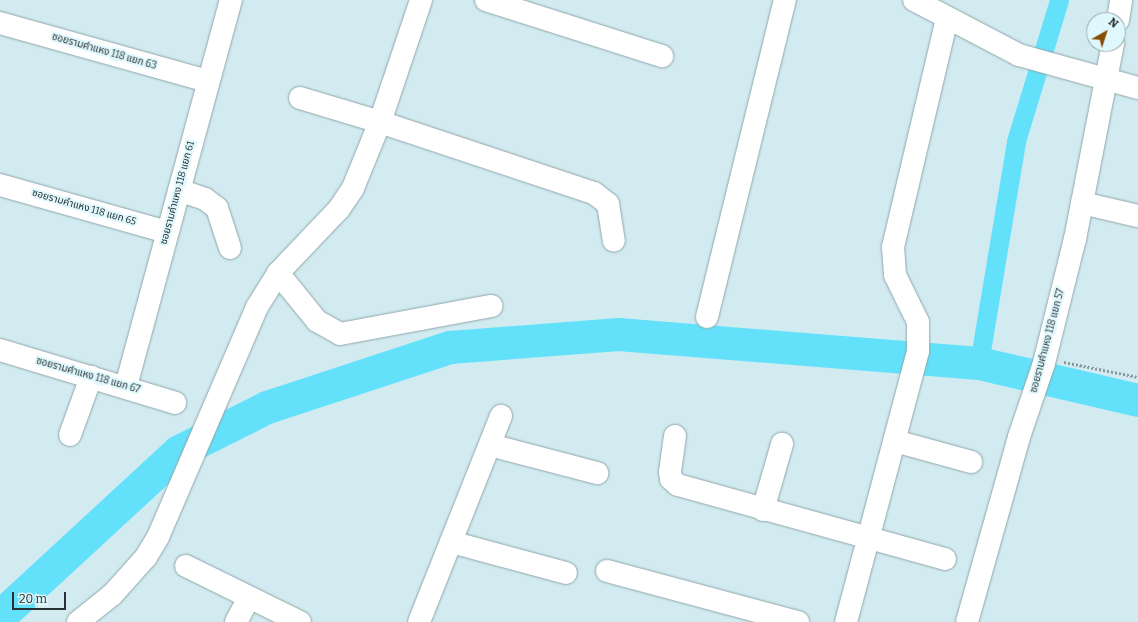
<!DOCTYPE html>
<html>
<head>
<meta charset="utf-8">
<style>
	body { margin:0 }
	#map { position:relative; width:1138px; height:622px; overflow:hidden; background:#d2ebf1; font-family:Bitter,"Noto Sans Thai",serif }
	div>[style] { position:absolute }
	[style*='--x'] { left:calc(var(--x)*1px); top:calc(var(--y)*1px); width:calc(var(--w)*1px); rotate:calc(var(--a)*1deg) }
	.canal>* { height:19px; margin:-9.5px; padding:0 9.5px; transform-origin:9.5px; border-radius:9.5px; background:#64e1fa }
	.river>* { height:33px; margin:-16.5px; padding:0 16.5px; transform-origin:16.5px; border-radius:16.5px; background:#64e1fa }
	.path>* { height:2.5px; margin-top:-1.25px; transform-origin:0; background:repeating-linear-gradient(90deg,#85979b 0 2px,transparent 0 4px) }
	.roads { filter:drop-shadow(0 0 1px #8fa6ab) drop-shadow(0 0 1px #8fa6ab) }
	.minor>* { height:22px; margin:-11px; padding:0 11px; transform-origin:11px; border-radius:11px; background:#fff }
	span { translate:-50% -50%; white-space:nowrap; text-align:center; line-height:1.15; -webkit-text-stroke:4px #dff8fe; paint-order:stroke }
	.street-label { font-size:10px; color:#273032 }
	.north { position:absolute; left:1086px; top:12px; width:40px; height:40px; box-sizing:border-box; background:#dff8fe; border:1px solid #95a8ac; border-radius:50%; rotate:39deg; font-size:11px; font-weight:700; line-height:16px; text-align:center; color:#273032 }
	.north::after { content:''; display:block; margin:auto; width:14px; height:18px; background:#864d00; clip-path:polygon(50% 0,100% 100%,50% 72%,0 100%) }
	.scale { position:absolute; left:12px; top:592px; width:54px; height:18px; box-sizing:border-box; border:2px solid #273032; border-top:0; padding-left:5px; font-size:12px; line-height:14px; white-space:nowrap; color:#273032; -webkit-text-stroke:3px #dff8fe; paint-order:stroke }
</style>
</head>
<body>
<div id="map">
	<div class="canal">
		<i style="--x:979;--y:363;--w:225;--a:-80.5"></i>
		<i style="--x:1016;--y:141;--w:147;--a:-73"></i>
	</div>
	<div class="river">
		<i style="--x:0;--y:616;--w:243;--a:-42.7"></i>
		<i style="--x:179;--y:451;--w:98;--a:-26.6"></i>
		<i style="--x:267;--y:407;--w:193;--a:-18.2"></i>
		<i style="--x:450;--y:347;--w:169;--a:-4.4"></i>
		<i style="--x:618;--y:334;--w:362;--a:4.6"></i>
		<i style="--x:979;--y:363;--w:163;--a:13.1"></i>
	</div>
	<div class="path">
		<i style="--x:1064;--y:362;--w:76;--a:11.5"></i>
	</div>
	<div class="roads">
		<div class="minor">
			<i style="--x:486;--y:0;--w:185;--a:17.7"></i>
			<i style="--x:914;--y:0;--w:119;--a:27.6"></i>
			<i style="--x:1019;--y:55;--w:123;--a:15.5"></i>
			<i style="--x:1118;--y:20;--w:20;--a:-81"></i>
			<i style="--x:0;--y:23;--w:216;--a:15.6"></i>
			<i style="--x:300;--y:98;--w:84;--a:16.7"></i>
			<i style="--x:380;--y:122;--w:225;--a:18.4"></i>
			<i style="--x:594;--y:193;--w:18;--a:38"></i>
			<i style="--x:608;--y:204;--w:37;--a:81"></i>
			<i style="--x:0;--y:185;--w:173;--a:15.7"></i>
			<i style="--x:179;--y:190;--w:28;--a:19"></i>
			<i style="--x:205;--y:199;--w:15;--a:37"></i>
			<i style="--x:217;--y:208;--w:42;--a:72"></i>
			<i style="--x:1082;--y:203;--w:57;--a:13.1"></i>
			<i style="--x:278;--y:273;--w:62;--a:50.9"></i>
			<i style="--x:317;--y:321;--w:26;--a:29"></i>
			<i style="--x:340;--y:334;--w:154;--a:-10.5"></i>
			<i style="--x:707;--y:317;--w:326;--a:-76.2"></i>
			<i style="--x:0;--y:350;--w:183;--a:16.8"></i>
			<i style="--x:126;--y:386;--w:400;--a:-74.8"></i>
			<i style="--x:70;--y:435;--w:62;--a:-70.1"></i>
			<i style="--x:675;--y:436;--w:36;--a:98"></i>
			<i style="--x:670;--y:472;--w:7;--a:82"></i>
			<i style="--x:671;--y:479;--w:9;--a:41"></i>
			<i style="--x:678;--y:485;--w:277;--a:15.5"></i>
			<i style="--x:895;--y:441;--w:79;--a:15.4"></i>
			<i style="--x:490;--y:445;--w:111;--a:14.7"></i>
			<i style="--x:763;--y:510;--w:69;--a:-73.9"></i>
			<i style="--x:451;--y:542;--w:119;--a:15.1"></i>
			<i style="--x:186;--y:566;--w:127;--a:26.2"></i>
			<i style="--x:607;--y:571;--w:198;--a:15"></i>
			<i style="--x:78;--y:622;--w:43;--a:-38.5"></i>
			<i style="--x:112;--y:595;--w:51;--a:-48.2"></i>
			<i style="--x:146;--y:557;--w:23;--a:-59"></i>
			<i style="--x:158;--y:537;--w:250;--a:-66.7"></i>
			<i style="--x:257;--y:307;--w:40;--a:-58"></i>
			<i style="--x:278;--y:273;--w:88;--a:-46.4"></i>
			<i style="--x:339;--y:209;--w:25;--a:-56"></i>
			<i style="--x:353;--y:188;--w:71;--a:-67.8"></i>
			<i style="--x:380;--y:122;--w:129;--a:-71.4"></i>
			<i style="--x:236;--y:622;--w:26;--a:-62"></i>
			<i style="--x:419;--y:622;--w:222;--a:-68.3"></i>
			<i style="--x:846;--y:622;--w:280;--a:-75.1"></i>
			<i style="--x:918;--y:351;--w:29;--a:-90"></i>
			<i style="--x:918;--y:322;--w:52;--a:-116.1"></i>
			<i style="--x:895;--y:275;--w:28;--a:-94"></i>
			<i style="--x:893;--y:247;--w:234;--a:-76.7"></i>
			<i style="--x:967;--y:622;--w:192;--a:-74.3"></i>
			<i style="--x:1019;--y:437;--w:78;--a:-71.3"></i>
			<i style="--x:1044;--y:363;--w:128;--a:-76"></i>
			<i style="--x:1075;--y:239;--w:199;--a:-79"></i>
		</div>
	</div>
	<div class="street-label">
		<span style="left:104px;top:52px;rotate:16deg">ซอยรามคำแหง 118 แยก 63</span>
		<span style="left:178px;top:193px;rotate:-75deg">ซอยรามคำแหง 118 แยก 61</span>
		<span style="left:84px;top:208px;rotate:16deg">ซอยรามคำแหง 118 แยก 65</span>
		<span style="left:1048px;top:341px;rotate:-75deg">ซอยรามคำแหง 118 แยก 57</span>
		<span style="left:88px;top:376px;rotate:16deg">ซอยรามคำแหง 118 แยก 67</span>
	</div>
	<div class="north">N</div>
	<div class="scale">20 m</div>
</div>
</body>
</html>
